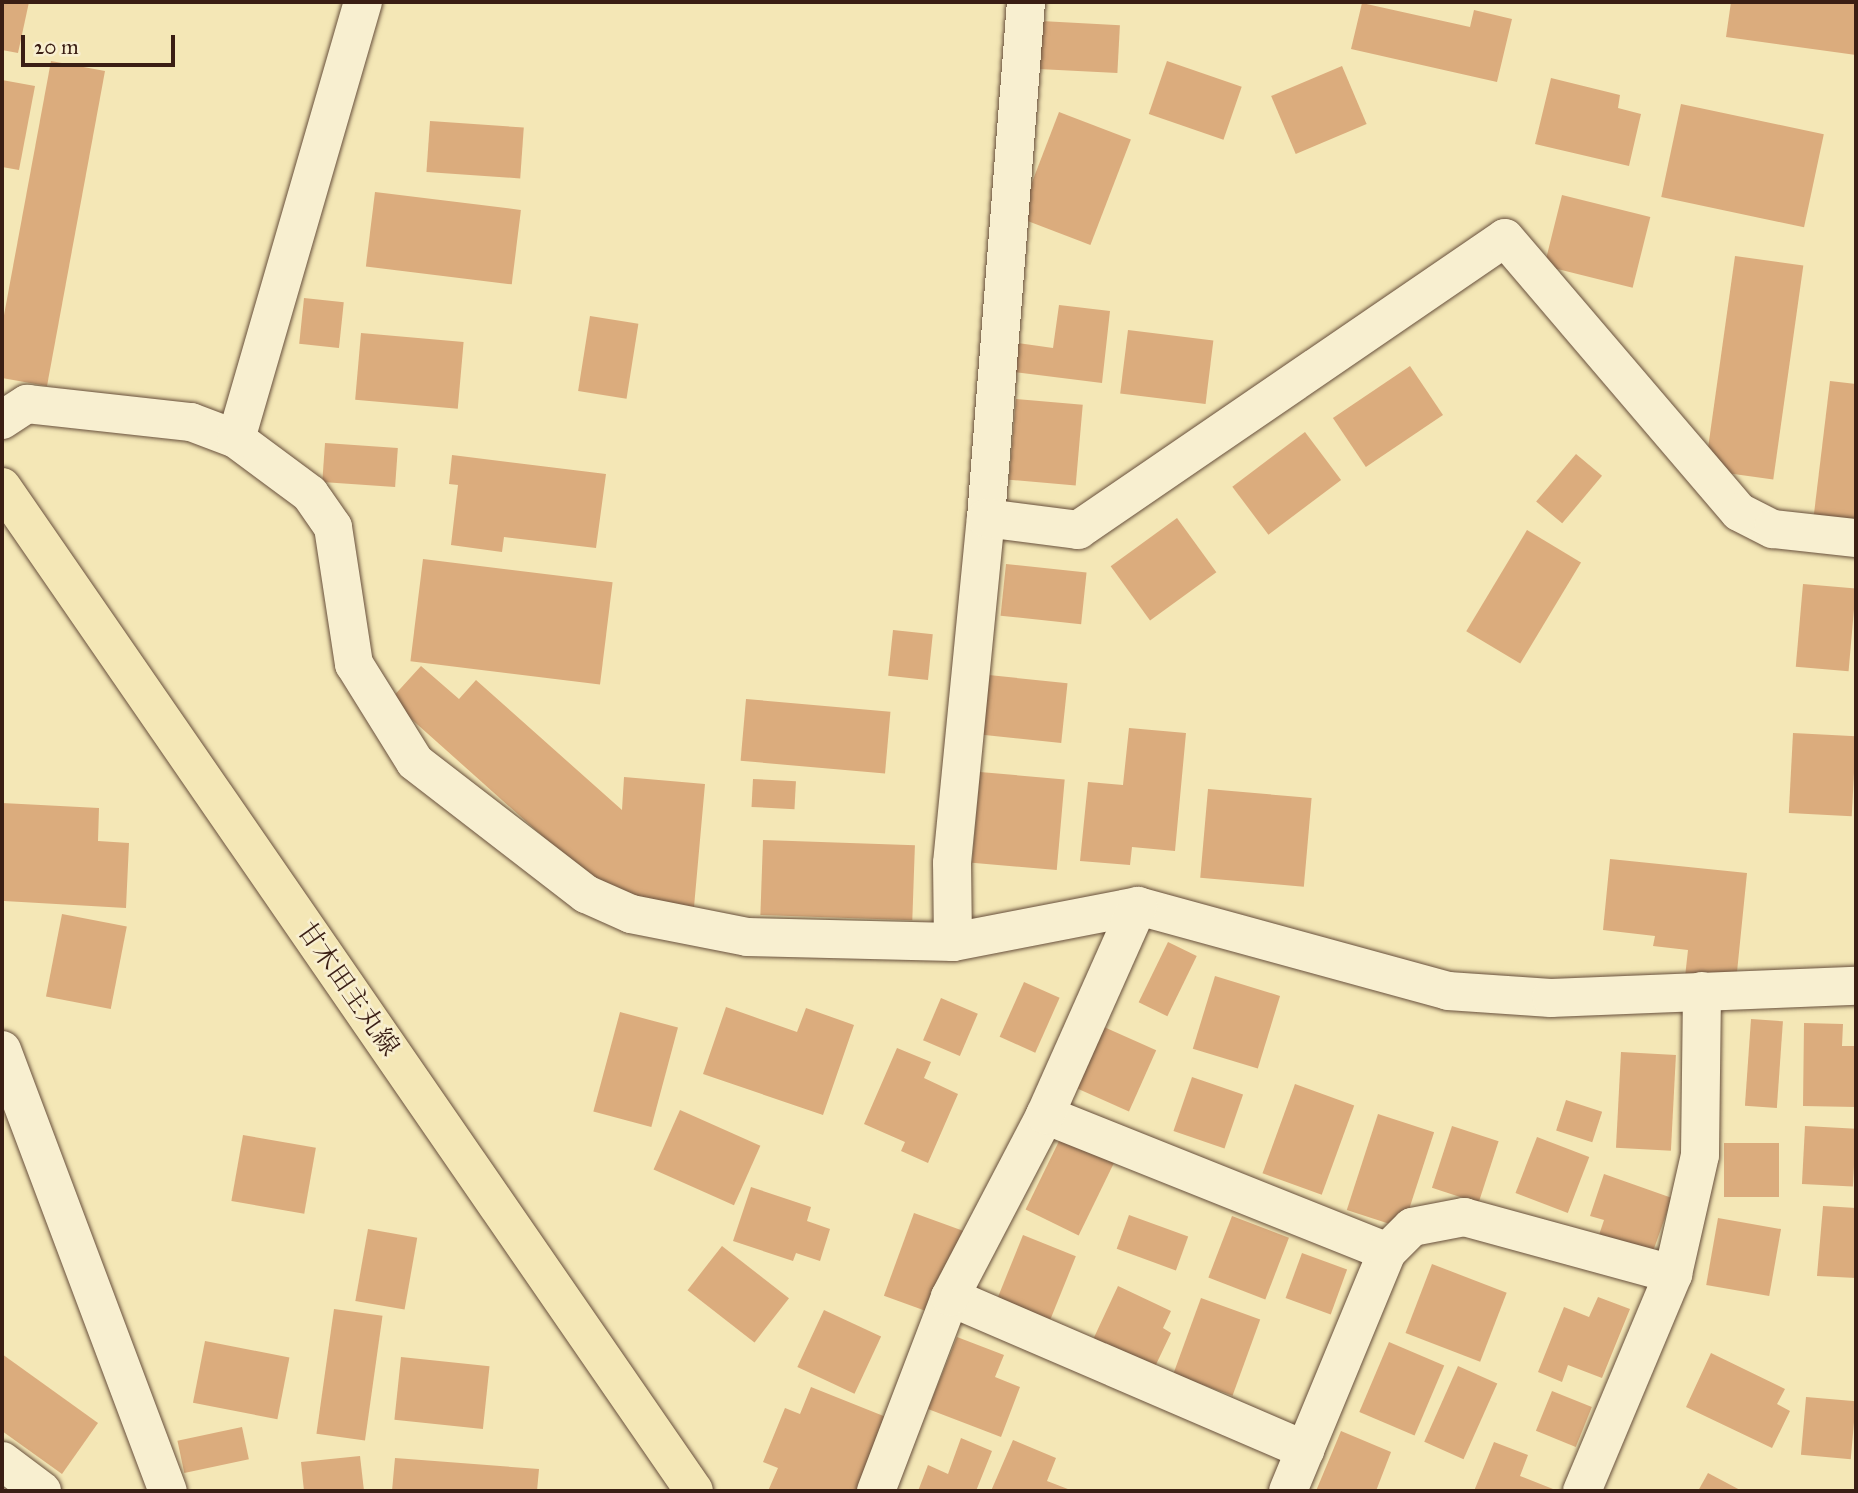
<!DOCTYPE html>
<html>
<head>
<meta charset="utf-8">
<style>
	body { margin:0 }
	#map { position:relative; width:1858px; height:1493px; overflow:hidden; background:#f4e7b6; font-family:"IM FELL Great Primer","Noto Serif JP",serif }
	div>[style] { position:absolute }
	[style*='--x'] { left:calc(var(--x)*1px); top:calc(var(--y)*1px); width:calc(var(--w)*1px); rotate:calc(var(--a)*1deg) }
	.building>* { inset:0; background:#dbac7d; transform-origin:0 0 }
	.roads { filter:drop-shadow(0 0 2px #68503c) drop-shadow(0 0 2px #68503c) }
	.street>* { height:38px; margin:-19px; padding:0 19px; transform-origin:19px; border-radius:19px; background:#f8efd0 }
	.primary>* { height:38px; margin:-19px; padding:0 19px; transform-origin:19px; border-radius:19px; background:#f4e7b6 }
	span { translate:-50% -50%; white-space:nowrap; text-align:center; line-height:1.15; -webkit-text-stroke:5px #f8efd0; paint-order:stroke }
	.street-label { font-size:26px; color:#3a1e14 }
	.frame { position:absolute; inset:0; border:4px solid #3a1e14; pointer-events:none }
	.scale { position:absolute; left:21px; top:35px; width:154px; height:32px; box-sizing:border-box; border:4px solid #3a1e14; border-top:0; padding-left:9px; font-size:21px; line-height:24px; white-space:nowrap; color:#3a1e14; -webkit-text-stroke:5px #f8efd0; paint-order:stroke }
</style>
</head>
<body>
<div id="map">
	<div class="building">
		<i style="clip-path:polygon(2px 2px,29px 2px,18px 53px,2px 50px)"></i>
		<i style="clip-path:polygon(1731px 2px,1856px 2px,1856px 55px,1726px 37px)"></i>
		<i style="clip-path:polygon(1362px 3px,1470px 27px,1474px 10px,1512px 19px,1497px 82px,1351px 49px)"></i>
		<i style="left:1041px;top:21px;width:79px;height:48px;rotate:3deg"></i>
		<i style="clip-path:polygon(51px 61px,105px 71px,47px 386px,2px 378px,2px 326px)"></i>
		<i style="left:1167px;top:61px;width:79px;height:56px;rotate:19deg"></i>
		<i style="left:1342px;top:66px;width:63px;height:77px;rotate:67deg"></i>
		<i style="clip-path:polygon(1551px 78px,1620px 95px,1618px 108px,1641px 114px,1629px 166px,1535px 144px)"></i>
		<i style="clip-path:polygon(2px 80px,35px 86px,19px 170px,2px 167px)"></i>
		<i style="left:1681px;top:104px;width:146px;height:95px;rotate:12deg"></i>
		<i style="left:1059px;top:112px;width:77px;height:113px;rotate:21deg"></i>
		<i style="left:430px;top:121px;width:94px;height:51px;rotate:4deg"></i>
		<i style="left:375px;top:192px;width:147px;height:75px;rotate:7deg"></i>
		<i style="left:1562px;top:195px;width:91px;height:73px;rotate:14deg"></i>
		<i style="left:1735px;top:256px;width:69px;height:216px;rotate:8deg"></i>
		<i style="left:304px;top:298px;width:40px;height:46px;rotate:6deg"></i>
		<i style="clip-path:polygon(1059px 305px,1110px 311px,1102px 383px,1007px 371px,1010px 342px,1053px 348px)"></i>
		<i style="left:590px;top:316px;width:49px;height:76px;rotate:9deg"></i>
		<i style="left:1128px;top:330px;width:86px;height:64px;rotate:7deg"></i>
		<i style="left:361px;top:333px;width:103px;height:67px;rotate:5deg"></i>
		<i style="left:1410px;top:366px;width:59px;height:93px;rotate:56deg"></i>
		<i style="clip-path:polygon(1830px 381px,1856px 384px,1856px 526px,1813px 522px)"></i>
		<i style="left:1016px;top:399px;width:67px;height:81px;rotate:5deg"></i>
		<i style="left:1305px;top:432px;width:60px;height:91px;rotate:53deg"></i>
		<i style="left:325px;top:443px;width:73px;height:39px;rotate:4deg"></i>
		<i style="left:1576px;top:454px;width:34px;height:62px;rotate:40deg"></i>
		<i style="clip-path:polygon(452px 455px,606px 474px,596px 548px,504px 537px,502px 552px,451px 545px,458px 485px,449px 484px)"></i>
		<i style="left:1177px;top:518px;width:67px;height:82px;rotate:54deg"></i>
		<i style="left:1527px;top:530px;width:63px;height:118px;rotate:31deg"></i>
		<i style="left:423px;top:559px;width:191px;height:103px;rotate:7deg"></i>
		<i style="left:1006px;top:564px;width:81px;height:52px;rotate:6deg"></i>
		<i style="left:1803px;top:584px;width:53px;height:83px;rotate:5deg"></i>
		<i style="left:893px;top:630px;width:40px;height:46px;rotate:6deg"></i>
		<i style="clip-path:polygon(421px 666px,459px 699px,476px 680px,622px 810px,624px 777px,705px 784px,694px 907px,614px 900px,390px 700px)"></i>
		<i style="left:979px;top:674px;width:89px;height:60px;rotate:6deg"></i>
		<i style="left:746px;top:699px;width:145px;height:62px;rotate:5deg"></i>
		<i style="clip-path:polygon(1129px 728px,1186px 733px,1175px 851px,1132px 847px,1130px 865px,1080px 861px,1088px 782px,1123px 785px)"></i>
		<i style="left:1793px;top:733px;width:63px;height:80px;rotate:3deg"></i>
		<i style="left:980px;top:772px;width:85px;height:91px;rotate:5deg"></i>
		<i style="left:753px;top:779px;width:43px;height:28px;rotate:3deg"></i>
		<i style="left:1208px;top:789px;width:104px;height:89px;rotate:5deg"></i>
		<i style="clip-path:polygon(2px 803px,99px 808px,98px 841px,129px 843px,126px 908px,4px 901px)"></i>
		<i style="left:763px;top:840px;width:152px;height:75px;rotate:2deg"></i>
		<i style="clip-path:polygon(1610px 859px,1747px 873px,1736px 982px,1685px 977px,1688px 950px,1653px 946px,1655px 936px,1603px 930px)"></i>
		<i style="left:62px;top:914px;width:66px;height:84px;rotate:11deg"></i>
		<i style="left:1168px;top:942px;width:32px;height:67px;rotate:26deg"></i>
		<i style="left:1215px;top:976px;width:68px;height:76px;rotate:17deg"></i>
		<i style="left:1024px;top:982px;width:39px;height:60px;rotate:24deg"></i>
		<i style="left:941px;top:998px;width:40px;height:46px;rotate:23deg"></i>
		<i style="clip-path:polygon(726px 1007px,797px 1032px,806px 1008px,854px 1025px,823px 1115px,703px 1074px)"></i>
		<i style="left:620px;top:1012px;width:60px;height:103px;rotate:15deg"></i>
		<i style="left:1751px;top:1019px;width:32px;height:87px;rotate:4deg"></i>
		<i style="left:1095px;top:1023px;width:67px;height:67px;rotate:24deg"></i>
		<i style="clip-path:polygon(1804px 1023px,1843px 1024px,1842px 1046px,1856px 1046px,1856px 1107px,1803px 1106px)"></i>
		<i style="clip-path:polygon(897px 1048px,931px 1062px,924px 1078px,958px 1094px,928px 1163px,901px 1151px,905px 1142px,864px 1124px)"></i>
		<i style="left:1621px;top:1052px;width:55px;height:96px;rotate:3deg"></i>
		<i style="left:1192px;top:1077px;width:54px;height:57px;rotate:19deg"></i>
		<i style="left:1295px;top:1084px;width:63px;height:95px;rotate:20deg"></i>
		<i style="left:1566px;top:1100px;width:38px;height:32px;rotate:18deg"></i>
		<i style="left:680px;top:1110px;width:88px;height:65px;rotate:24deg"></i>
		<i style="left:1378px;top:1114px;width:59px;height:101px;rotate:18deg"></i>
		<i style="left:1452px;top:1126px;width:49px;height:65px;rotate:18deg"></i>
		<i style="left:1805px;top:1126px;width:51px;height:58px;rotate:3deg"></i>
		<i style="left:243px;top:1135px;width:74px;height:67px;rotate:10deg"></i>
		<i style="left:1062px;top:1135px;width:59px;height:83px;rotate:26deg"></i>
		<i style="left:1537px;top:1137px;width:56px;height:60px;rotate:21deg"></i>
		<i style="left:1724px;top:1143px;width:55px;height:54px"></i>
		<i style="clip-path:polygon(1604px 1174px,1672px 1198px,1651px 1257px,1598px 1238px,1604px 1220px,1590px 1216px)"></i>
		<i style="clip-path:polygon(751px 1187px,811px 1207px,807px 1221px,830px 1229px,820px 1261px,796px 1253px,793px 1261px,733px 1241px)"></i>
		<i style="clip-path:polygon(1823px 1206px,1856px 1208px,1856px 1278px,1817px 1276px)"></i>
		<i style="left:914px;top:1213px;width:55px;height:88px;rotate:20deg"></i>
		<i style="left:1129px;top:1215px;width:63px;height:36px;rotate:20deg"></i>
		<i style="left:1232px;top:1216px;width:61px;height:66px;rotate:21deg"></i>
		<i style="left:1718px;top:1218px;width:64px;height:68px;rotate:10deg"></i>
		<i style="left:368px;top:1229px;width:50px;height:73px;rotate:10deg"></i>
		<i style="left:1023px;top:1235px;width:57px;height:70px;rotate:22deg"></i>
		<i style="left:722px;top:1246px;width:85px;height:56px;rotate:38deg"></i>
		<i style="left:1302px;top:1253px;width:48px;height:48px;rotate:20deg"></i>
		<i style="left:1432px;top:1264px;width:80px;height:74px;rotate:21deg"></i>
		<i style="clip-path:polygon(1118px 1286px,1171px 1311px,1163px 1328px,1171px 1333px,1151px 1375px,1090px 1346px)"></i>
		<i style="clip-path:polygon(1598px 1297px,1630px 1309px,1602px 1378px,1568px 1365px,1562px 1382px,1538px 1372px,1564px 1307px,1589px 1317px)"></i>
		<i style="left:1201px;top:1298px;width:63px;height:81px;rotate:20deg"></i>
		<i style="left:334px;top:1309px;width:49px;height:126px;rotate:8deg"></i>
		<i style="left:824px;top:1310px;width:63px;height:63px;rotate:25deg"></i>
		<i style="clip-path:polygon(957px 1337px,1004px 1355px,995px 1377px,1020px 1387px,1001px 1437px,928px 1409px)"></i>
		<i style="left:205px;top:1341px;width:86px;height:63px;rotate:11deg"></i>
		<i style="left:1389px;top:1342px;width:60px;height:76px;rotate:23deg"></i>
		<i style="clip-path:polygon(1711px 1353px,1785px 1389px,1777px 1404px,1790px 1411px,1772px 1448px,1686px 1407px)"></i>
		<i style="clip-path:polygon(2px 1354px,98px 1423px,62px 1474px,2px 1431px)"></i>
		<i style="left:401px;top:1357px;width:89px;height:63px;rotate:6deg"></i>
		<i style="left:1458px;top:1366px;width:43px;height:83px;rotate:24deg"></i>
		<i style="clip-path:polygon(811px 1387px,891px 1419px,861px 1491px,768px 1491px,778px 1468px,763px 1462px,785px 1408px,800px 1414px)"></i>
		<i style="left:1552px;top:1391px;width:43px;height:43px;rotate:22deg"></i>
		<i style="left:1806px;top:1397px;width:50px;height:58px;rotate:5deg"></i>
		<i style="left:242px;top:1427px;width:33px;height:66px;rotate:78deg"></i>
		<i style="clip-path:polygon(1341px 1431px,1391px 1452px,1376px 1491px,1316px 1491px)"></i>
		<i style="clip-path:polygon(961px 1438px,992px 1451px,976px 1491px,918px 1491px,928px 1465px,948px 1474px)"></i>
		<i style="clip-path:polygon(1013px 1440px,1056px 1458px,1047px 1481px,1073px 1491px,991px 1491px)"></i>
		<i style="clip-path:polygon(1494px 1442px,1528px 1455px,1520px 1476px,1558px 1491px,1474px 1491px)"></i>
		<i style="clip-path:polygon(360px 1456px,364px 1491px,304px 1491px,301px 1462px)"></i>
		<i style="clip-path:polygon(395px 1458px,539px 1469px,537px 1491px,392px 1491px)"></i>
		<i style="clip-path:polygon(1708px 1473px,1742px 1491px,1698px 1491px)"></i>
	</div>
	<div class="roads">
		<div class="street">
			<i style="--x:2;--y:420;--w:30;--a:-33"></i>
			<i style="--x:27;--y:404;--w:165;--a:6.3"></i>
			<i style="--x:191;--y:422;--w:48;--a:20.7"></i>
			<i style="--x:236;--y:439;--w:92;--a:36.6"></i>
			<i style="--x:310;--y:494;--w:40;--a:55.1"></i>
			<i style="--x:333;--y:527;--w:139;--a:81.3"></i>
			<i style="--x:354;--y:664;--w:115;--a:58.1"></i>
			<i style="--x:415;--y:762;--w:216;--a:37.7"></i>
			<i style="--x:586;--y:894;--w:49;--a:24"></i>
			<i style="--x:631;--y:914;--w:118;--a:11.2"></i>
			<i style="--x:747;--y:937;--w:206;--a:1.4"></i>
			<i style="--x:953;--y:942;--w:188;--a:-11"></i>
			<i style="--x:1138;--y:906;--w:321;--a:15.3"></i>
			<i style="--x:1448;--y:991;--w:103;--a:3.9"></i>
			<i style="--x:1551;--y:998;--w:305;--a:-2.3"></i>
			<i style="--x:236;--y:439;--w:455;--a:-73.8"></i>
			<i style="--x:986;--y:518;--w:518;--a:-85.57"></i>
			<i style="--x:953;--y:942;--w:79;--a:-90.7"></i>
			<i style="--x:952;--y:863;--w:347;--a:-84.4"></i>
			<i style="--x:986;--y:518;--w:93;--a:7.4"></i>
			<i style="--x:1078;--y:530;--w:517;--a:-34.37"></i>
			<i style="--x:1505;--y:238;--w:360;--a:49.5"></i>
			<i style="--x:1739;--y:512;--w:38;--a:27"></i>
			<i style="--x:1773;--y:529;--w:83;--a:6.2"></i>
			<i style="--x:2;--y:1050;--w:471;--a:69.4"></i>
			<i style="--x:1045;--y:1115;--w:368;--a:21.8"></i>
			<i style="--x:950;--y:1297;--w:387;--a:23.3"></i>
			<i style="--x:2;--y:1461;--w:50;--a:36.9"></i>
			<i style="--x:876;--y:1491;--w:208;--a:-69.1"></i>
			<i style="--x:950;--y:1297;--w:205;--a:-62.4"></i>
			<i style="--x:1045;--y:1115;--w:229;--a:-66"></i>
			<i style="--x:1288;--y:1491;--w:259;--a:-67.5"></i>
			<i style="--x:1387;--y:1252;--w:35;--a:-45"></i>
			<i style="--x:1412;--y:1227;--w:53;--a:-10.9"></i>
			<i style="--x:1464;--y:1217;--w:217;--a:15.3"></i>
			<i style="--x:1582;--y:1491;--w:235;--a:-67.2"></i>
			<i style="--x:1673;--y:1274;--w:122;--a:-77.2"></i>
			<i style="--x:1700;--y:1155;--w:164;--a:-89.3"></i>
		</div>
		<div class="primary">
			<i style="--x:2;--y:487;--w:1219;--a:55.42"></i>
		</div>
	</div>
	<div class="street-label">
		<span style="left:348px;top:989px;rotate:55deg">甘木田主丸線</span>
	</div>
	<div class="frame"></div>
	<div class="scale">20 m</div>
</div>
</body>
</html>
